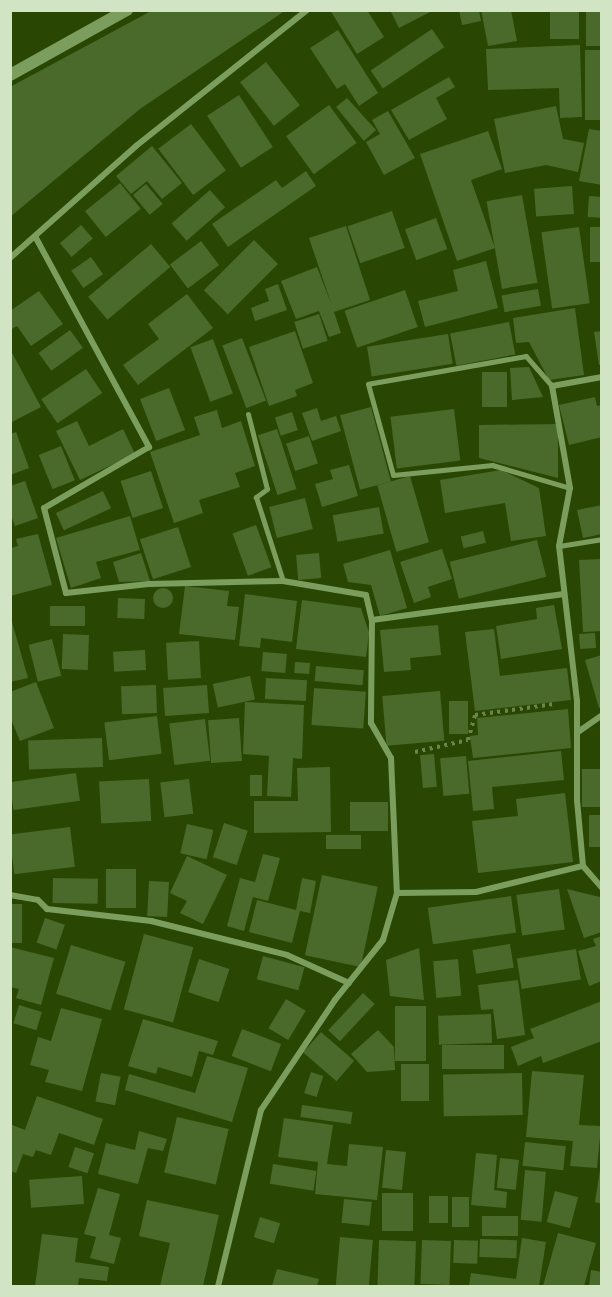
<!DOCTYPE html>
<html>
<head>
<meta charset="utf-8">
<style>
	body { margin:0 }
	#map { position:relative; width:612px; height:1297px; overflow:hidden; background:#294702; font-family:"Archivo Narrow",sans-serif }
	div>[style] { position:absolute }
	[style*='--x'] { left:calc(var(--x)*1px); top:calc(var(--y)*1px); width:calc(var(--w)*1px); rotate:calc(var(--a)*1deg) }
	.building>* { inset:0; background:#496a2b; transform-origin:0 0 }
	.round { border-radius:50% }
	.path>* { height:4px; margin-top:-2px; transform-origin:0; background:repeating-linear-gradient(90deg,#6c854f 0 3px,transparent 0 7.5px) }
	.pedestrian>* { height:5px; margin:-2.5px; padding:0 2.5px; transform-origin:2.5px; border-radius:2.5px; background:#7b9e5e }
	.minor>* { height:6px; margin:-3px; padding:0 3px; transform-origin:3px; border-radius:3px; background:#7b9e5e }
	.secondary>* { height:12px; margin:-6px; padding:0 6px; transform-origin:6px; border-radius:6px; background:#7b9e5e }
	span { translate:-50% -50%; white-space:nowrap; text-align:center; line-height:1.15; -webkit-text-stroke:6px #233b0a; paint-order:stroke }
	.frame { position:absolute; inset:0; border:12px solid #d1e4c3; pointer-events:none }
</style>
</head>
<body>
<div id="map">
	<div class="building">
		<i style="clip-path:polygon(153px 10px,286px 10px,140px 109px,10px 217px,10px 87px)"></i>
		<i style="clip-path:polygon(330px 10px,367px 10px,384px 37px,357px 54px)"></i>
		<i style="clip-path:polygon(390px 10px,434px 10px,399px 28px)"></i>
		<i style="clip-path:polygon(459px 10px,479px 10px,481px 21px,462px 25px)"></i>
		<i style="clip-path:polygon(481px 10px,511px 10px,517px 41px,488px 46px)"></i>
		<i style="left:550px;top:10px;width:29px;height:29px"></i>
		<i style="left:586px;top:10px;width:16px;height:36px"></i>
		<i style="left:432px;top:29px;width:22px;height:74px;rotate:56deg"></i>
		<i style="clip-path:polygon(338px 30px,378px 93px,359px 106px,345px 84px,337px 89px,310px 48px)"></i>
		<i style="clip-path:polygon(580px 45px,582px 117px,560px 118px,559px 88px,488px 90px,486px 49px)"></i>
		<i style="left:585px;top:50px;width:17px;height:70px"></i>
		<i style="left:266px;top:62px;width:55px;height:33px;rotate:52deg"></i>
		<i style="clip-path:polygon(449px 77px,455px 87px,436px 98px,447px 119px,409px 140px,391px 110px)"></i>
		<i style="left:239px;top:95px;width:62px;height:38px;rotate:57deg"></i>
		<i style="clip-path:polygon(347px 98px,376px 130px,364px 141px,336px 107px)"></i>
		<i style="left:329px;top:105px;width:47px;height:53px;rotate:54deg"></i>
		<i style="clip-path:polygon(556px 106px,563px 139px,584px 143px,578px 172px,546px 165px,505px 173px,494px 119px)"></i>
		<i style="clip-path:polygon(388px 111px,415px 158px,384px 175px,366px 142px,380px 134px,372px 120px)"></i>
		<i style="left:191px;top:124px;width:58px;height:41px;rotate:53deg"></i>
		<i style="clip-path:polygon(589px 129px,602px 131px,602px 185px,579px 181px)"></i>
		<i style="clip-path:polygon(488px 131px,502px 169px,471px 180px,495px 248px,457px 261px,420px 154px)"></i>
		<i style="clip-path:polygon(152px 146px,182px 183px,162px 199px,147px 181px,131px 194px,116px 176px)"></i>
		<i style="clip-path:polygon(306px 171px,316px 186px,228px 247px,212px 224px,276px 180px,282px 188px)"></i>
		<i style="left:120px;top:183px;width:33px;height:45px;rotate:51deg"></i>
		<i style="left:146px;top:184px;width:26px;height:17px;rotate:50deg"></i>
		<i style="left:572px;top:186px;width:28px;height:38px;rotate:86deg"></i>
		<i style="left:210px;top:190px;width:23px;height:51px;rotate:49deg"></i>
		<i style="left:522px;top:195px;width:89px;height:36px;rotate:80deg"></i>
		<i style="left:589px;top:196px;width:13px;height:21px;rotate:4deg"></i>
		<i style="left:392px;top:211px;width:39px;height:47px;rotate:71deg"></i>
		<i style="left:436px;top:218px;width:33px;height:33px;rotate:70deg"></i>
		<i style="left:81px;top:225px;width:18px;height:28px;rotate:49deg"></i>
		<i style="clip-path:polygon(346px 226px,370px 300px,334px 312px,341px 333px,329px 337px,319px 311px,296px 319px,281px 281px,317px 267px,332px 306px,309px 238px)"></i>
		<i style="left:579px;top:227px;width:77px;height:38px;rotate:82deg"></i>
		<i style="left:590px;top:227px;width:12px;height:35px"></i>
		<i style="left:254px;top:240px;width:34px;height:71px;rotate:45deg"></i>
		<i style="left:201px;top:241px;width:30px;height:39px;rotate:53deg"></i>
		<i style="left:151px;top:244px;width:30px;height:82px;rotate:50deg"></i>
		<i style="left:91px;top:257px;width:21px;height:24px;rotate:55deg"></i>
		<i style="clip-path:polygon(486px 261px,498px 308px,425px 327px,418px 301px,458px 291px,453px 270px)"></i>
		<i style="clip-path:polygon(278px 284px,287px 310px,255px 321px,251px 308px,269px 301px,265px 289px)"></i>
		<i style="left:538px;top:289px;width:17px;height:37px;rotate:80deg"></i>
		<i style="left:405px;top:290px;width:39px;height:64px;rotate:71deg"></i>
		<i style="clip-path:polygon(39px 291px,63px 324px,31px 346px,17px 326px,10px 330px,10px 311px)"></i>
		<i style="clip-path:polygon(187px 294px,213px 328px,138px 385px,123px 365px,159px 339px,148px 324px)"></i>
		<i style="clip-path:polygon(575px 308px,584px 375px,549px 380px,529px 342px,516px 343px,513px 318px)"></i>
		<i style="left:319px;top:314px;width:28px;height:26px;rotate:72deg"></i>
		<i style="left:509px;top:322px;width:33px;height:60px;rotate:79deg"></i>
		<i style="left:70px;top:330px;width:22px;height:39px;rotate:54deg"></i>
		<i style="clip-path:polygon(295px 331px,313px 383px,295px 390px,297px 396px,269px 406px,249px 347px)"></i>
		<i style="clip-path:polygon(602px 331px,602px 364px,599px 365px,594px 332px)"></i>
		<i style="left:448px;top:334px;width:30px;height:82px;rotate:81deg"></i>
		<i style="left:242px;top:338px;width:67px;height:21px;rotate:69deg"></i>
		<i style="left:213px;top:339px;width:58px;height:24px;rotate:70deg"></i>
		<i style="clip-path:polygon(10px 349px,41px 407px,10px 423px)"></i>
		<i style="clip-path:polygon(529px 367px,543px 397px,512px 400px,510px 368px)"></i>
		<i style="left:86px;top:369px;width:29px;height:54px;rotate:56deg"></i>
		<i style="left:482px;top:372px;width:25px;height:35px"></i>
		<i style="left:169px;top:388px;width:45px;height:31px;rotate:69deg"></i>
		<i style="clip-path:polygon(595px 397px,597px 406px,602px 405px,602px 437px,569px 445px,559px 405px)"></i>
		<i style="left:371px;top:407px;width:77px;height:32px;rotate:75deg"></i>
		<i style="clip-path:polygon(317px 408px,321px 421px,336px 416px,341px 431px,312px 441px,302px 413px)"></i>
		<i style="left:454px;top:409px;width:52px;height:64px;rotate:83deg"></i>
		<i style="clip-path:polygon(217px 410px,222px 428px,241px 421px,255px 466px,235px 473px,240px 487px,199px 500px,203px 513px,174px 523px,150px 452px,200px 435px,194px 417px)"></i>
		<i style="left:292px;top:412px;width:19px;height:18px;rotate:72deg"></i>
		<i style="clip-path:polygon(77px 421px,89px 446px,123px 429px,135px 454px,80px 480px,56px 431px)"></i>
		<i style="clip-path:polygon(558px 424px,558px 478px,479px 458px,479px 425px)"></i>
		<i style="left:277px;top:429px;width:63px;height:20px;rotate:72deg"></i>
		<i style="clip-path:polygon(16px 432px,29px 468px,10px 475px,10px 434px)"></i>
		<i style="left:309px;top:436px;width:29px;height:24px;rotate:72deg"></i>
		<i style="left:61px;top:446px;width:37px;height:24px;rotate:68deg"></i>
		<i style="clip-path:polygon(349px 465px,358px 496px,322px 507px,315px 484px,333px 479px,330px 470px)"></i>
		<i style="clip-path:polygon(501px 470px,539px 488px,546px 536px,511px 541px,505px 503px,445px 513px,440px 480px)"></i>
		<i style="left:151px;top:471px;width:39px;height:32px;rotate:72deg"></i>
		<i style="left:410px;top:476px;width:69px;height:34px;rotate:74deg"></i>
		<i style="clip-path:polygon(25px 481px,38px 518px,15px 526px,10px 513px,10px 486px)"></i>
		<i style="left:103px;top:491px;width:19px;height:52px;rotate:65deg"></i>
		<i style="left:305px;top:498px;width:32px;height:37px;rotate:76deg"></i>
		<i style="clip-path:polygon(602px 505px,602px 534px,583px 538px,577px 510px)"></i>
		<i style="left:379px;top:507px;width:27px;height:47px;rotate:80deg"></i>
		<i style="clip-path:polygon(130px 516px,140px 550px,96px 562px,101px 578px,71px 588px,56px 538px)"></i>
		<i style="left:256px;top:525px;width:45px;height:25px;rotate:70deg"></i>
		<i style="left:178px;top:527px;width:42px;height:40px;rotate:72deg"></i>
		<i style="left:483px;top:531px;width:12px;height:23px;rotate:76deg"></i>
		<i style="clip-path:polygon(38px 534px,52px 585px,10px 596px,10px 548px,18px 546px,16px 539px)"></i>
		<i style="left:537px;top:540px;width:38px;height:90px;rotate:76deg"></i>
		<i style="clip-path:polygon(442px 549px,452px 579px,428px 587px,431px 597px,414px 603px,400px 562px)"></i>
		<i style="clip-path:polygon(390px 550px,407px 608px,380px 616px,371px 585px,348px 582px,343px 564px)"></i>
		<i style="clip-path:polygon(141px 553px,150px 581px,119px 582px,113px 562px)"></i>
		<i style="left:319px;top:553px;width:25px;height:23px;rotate:85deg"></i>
		<i style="clip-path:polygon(602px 559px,602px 631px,583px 632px,579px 560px)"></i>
		<i style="clip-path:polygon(185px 586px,229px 591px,227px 606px,239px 607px,235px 640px,179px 634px)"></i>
		<i class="round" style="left:153px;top:588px;width:20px;height:20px"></i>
		<i style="clip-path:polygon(245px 594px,297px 601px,292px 642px,261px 638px,260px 648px,239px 646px)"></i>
		<i style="left:118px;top:598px;width:27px;height:20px;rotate:2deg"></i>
		<i style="clip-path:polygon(302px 600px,361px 608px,369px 633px,366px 657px,296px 649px)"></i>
		<i style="clip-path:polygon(554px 605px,562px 649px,501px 659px,496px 626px,537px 619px,536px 608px)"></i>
		<i style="left:50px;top:606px;width:35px;height:20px"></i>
		<i style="clip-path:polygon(10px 615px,28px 678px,10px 682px)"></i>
		<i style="clip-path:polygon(438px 625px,441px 655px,410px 658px,411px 670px,384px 672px,380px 630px)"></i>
		<i style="clip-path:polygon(494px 629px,500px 676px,567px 668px,571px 700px,475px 711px,465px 632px)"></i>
		<i style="left:595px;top:633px;width:15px;height:16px;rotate:86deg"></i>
		<i style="left:63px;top:634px;width:26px;height:35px;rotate:2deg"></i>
		<i style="left:52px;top:639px;width:38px;height:24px;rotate:76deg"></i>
		<i style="left:199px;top:641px;width:37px;height:33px;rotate:87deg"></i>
		<i style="left:145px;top:650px;width:20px;height:32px;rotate:87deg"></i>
		<i style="left:263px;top:652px;width:24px;height:19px;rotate:5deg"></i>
		<i style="clip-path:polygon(602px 655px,602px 707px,599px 708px,585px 660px)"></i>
		<i style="left:295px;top:662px;width:15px;height:11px;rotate:4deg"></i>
		<i style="left:316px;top:666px;width:48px;height:15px;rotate:5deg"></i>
		<i style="left:250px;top:676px;width:24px;height:38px;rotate:78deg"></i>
		<i style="left:266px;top:678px;width:41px;height:21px;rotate:3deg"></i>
		<i style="clip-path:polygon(36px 682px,54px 728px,20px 741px,10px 717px,10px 692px)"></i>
		<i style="left:156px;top:685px;width:28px;height:35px;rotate:88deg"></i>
		<i style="left:207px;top:685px;width:28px;height:44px;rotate:86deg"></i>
		<i style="left:314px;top:688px;width:52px;height:37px;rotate:4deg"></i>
		<i style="left:440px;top:691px;width:50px;height:58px;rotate:85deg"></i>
		<i style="left:449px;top:701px;width:19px;height:33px"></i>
		<i style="clip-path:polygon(245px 702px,304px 705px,302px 759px,293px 758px,291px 797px,267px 796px,269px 756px,243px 754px)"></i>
		<i style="clip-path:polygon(568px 709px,571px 748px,473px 758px,470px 736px,478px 735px,477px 718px)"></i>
		<i style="left:157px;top:716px;width:38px;height:53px;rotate:83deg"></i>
		<i style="left:239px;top:718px;width:43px;height:31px;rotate:86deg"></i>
		<i style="left:205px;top:719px;width:42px;height:36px;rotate:83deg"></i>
		<i style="left:102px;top:738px;width:29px;height:74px;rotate:88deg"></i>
		<i style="clip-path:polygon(561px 751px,564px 780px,492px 787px,494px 809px,473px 811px,468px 761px)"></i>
		<i style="left:434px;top:754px;width:33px;height:14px;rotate:85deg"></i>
		<i style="left:466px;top:756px;width:38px;height:26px;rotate:85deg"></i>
		<i style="clip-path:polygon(330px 767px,331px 832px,254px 833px,254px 801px,298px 801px,297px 768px)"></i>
		<i style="left:582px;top:769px;width:19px;height:38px"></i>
		<i style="left:76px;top:773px;width:28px;height:67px;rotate:82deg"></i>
		<i style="left:250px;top:775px;width:12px;height:21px"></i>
		<i style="left:149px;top:779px;width:42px;height:50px;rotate:87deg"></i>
		<i style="left:189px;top:779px;width:35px;height:29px;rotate:83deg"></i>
		<i style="clip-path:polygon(565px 793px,573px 862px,478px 873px,472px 821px,518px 816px,516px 799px)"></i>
		<i style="left:388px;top:802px;width:29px;height:38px;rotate:90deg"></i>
		<i style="left:589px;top:815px;width:13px;height:32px"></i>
		<i style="left:224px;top:823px;width:25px;height:36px;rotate:18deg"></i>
		<i style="left:187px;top:824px;width:27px;height:30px;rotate:13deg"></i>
		<i style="left:70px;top:827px;width:40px;height:61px;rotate:83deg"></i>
		<i style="left:326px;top:835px;width:35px;height:14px"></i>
		<i style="clip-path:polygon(263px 854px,280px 858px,268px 901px,253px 897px,244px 931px,227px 926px,240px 878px,255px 882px)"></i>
		<i style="clip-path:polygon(187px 856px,227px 875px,203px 924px,180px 913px,187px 901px,170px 893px)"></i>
		<i style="left:106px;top:869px;width:30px;height:39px"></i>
		<i style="left:322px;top:875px;width:57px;height:82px;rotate:12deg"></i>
		<i style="left:53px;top:878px;width:45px;height:25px;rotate:1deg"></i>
		<i style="clip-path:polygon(302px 878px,316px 881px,310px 913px,300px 911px,292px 943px,249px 932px,257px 900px,296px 910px)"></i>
		<i style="left:149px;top:881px;width:20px;height:35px;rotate:3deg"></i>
		<i style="left:559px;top:889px;width:41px;height:43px;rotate:82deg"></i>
		<i style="clip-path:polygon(567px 889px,600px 897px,602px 932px,584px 938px)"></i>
		<i style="left:511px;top:896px;width:37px;height:84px;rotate:82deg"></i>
		<i style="left:10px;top:904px;width:12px;height:39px"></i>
		<i style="left:45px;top:918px;width:21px;height:26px;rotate:19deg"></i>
		<i style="left:144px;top:934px;width:51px;height:78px;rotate:15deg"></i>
		<i style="clip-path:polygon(602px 936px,602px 981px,589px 986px,578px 951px,596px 946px,593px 939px)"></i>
		<i style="left:510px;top:944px;width:24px;height:38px;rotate:81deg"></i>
		<i style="left:71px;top:945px;width:57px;height:51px;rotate:17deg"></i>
		<i style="clip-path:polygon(10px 947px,54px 958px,41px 1005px,16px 998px,19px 989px,10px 987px)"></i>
		<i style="clip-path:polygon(419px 948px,424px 1000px,390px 996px,386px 960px)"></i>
		<i style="left:576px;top:949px;width:31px;height:60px;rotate:81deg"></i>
		<i style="left:263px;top:956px;width:43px;height:24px;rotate:15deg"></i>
		<i style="left:199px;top:959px;width:32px;height:35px;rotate:18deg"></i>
		<i style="left:458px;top:959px;width:37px;height:25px;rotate:85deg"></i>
		<i style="clip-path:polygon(518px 980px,525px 1035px,497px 1039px,493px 1009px,481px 1010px,478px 985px)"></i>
		<i style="left:363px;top:993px;width:16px;height:51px;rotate:43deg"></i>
		<i style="left:286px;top:999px;width:23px;height:34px;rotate:31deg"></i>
		<i style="clip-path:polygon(602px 1001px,602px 1041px,543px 1063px,541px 1056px,518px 1066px,511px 1047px,534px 1038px,530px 1029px)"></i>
		<i style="left:19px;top:1005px;width:24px;height:19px;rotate:17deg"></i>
		<i style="left:395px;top:1006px;width:31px;height:55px"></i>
		<i style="clip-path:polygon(61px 1008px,102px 1019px,82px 1091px,45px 1082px,49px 1070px,30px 1065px,38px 1037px,51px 1041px)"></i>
		<i style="left:491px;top:1014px;width:29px;height:53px;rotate:88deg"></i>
		<i style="clip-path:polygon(143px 1019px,218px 1041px,213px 1055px,199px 1051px,192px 1077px,158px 1067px,156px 1074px,128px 1066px)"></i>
		<i style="left:242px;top:1029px;width:42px;height:29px;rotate:21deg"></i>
		<i style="clip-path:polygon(378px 1030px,394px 1047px,395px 1070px,367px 1072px,351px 1054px)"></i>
		<i style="left:321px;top:1032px;width:44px;height:27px;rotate:41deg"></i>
		<i style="left:504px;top:1045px;width:24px;height:62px;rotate:90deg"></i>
		<i style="clip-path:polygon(207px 1056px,248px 1068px,232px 1122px,125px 1090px,129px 1074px,195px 1093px)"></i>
		<i style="left:429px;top:1064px;width:37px;height:28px;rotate:90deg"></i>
		<i style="clip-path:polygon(532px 1071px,584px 1075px,579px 1125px,601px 1126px,597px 1168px,570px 1166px,573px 1141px,526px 1137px)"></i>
		<i style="left:311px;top:1072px;width:13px;height:22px;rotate:18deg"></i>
		<i style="left:101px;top:1073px;width:20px;height:29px;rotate:11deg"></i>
		<i style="left:522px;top:1073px;width:42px;height:79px;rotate:89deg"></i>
		<i style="clip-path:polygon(37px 1096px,103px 1119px,94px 1145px,59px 1133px,51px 1155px,36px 1150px,33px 1157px,23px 1154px,16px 1173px,10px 1171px,10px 1124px,25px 1130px)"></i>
		<i style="left:302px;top:1105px;width:51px;height:12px;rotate:8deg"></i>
		<i style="left:177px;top:1117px;width:53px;height:57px;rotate:13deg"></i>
		<i style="clip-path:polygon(284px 1118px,333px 1125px,327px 1164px,347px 1166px,349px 1144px,383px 1147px,377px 1200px,315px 1194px,318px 1162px,278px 1157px)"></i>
		<i style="clip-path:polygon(139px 1131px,167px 1139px,163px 1151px,148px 1148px,138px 1184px,98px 1174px,106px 1143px,135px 1150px)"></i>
		<i style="left:525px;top:1142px;width:41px;height:24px;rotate:6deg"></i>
		<i style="left:75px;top:1147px;width:20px;height:21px;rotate:18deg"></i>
		<i style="left:386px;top:1150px;width:20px;height:38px;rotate:6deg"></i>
		<i style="clip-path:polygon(476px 1153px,497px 1155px,494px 1190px,507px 1192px,506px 1208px,471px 1205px)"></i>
		<i style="left:500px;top:1158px;width:19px;height:30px;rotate:6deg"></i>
		<i style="left:273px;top:1164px;width:44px;height:20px;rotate:9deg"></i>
		<i style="left:525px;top:1170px;width:21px;height:50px;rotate:5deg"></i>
		<i style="clip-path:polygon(600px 1170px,602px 1170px,602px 1204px,595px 1202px)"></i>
		<i style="left:82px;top:1176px;width:28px;height:53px;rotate:86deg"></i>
		<i style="clip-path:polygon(98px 1188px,120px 1194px,109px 1235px,121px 1238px,114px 1264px,90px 1258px,96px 1237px,84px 1234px)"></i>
		<i style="left:555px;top:1191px;width:24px;height:32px;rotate:15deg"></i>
		<i style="left:382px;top:1193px;width:31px;height:38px"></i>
		<i style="left:429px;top:1196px;width:19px;height:27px"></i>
		<i style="left:452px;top:1197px;width:17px;height:30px"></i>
		<i style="left:344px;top:1199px;width:28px;height:24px;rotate:6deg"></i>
		<i style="clip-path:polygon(147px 1200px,219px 1215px,203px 1286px,160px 1286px,170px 1243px,139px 1236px)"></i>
		<i style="left:482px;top:1216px;width:36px;height:20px"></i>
		<i style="left:260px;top:1217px;width:21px;height:21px;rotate:17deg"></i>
		<i style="clip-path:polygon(558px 1233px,596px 1243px,584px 1286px,543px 1286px)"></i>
		<i style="clip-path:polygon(42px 1234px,78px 1238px,75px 1262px,109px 1267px,107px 1281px,79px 1278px,78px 1286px,35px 1286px)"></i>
		<i style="left:340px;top:1237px;width:33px;height:49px;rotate:5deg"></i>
		<i style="clip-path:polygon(522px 1238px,546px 1242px,539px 1286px,469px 1286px,471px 1273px,516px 1279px)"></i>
		<i style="left:480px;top:1239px;width:37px;height:18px;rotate:2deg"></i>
		<i style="left:379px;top:1240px;width:37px;height:46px;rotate:2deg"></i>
		<i style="left:422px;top:1240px;width:29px;height:44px;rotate:2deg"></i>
		<i style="left:454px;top:1240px;width:24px;height:23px;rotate:2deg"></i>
		<i style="clip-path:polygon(277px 1269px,319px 1279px,317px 1286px,272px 1286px)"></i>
		<i style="clip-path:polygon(591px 1270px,602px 1272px,602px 1286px,589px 1286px)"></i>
	</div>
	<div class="path">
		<i style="--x:415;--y:752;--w:54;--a:-12.8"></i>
		<i style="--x:468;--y:740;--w:26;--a:-74"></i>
		<i style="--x:475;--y:715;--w:80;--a:-7.9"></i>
	</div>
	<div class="pedestrian">
		<i style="--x:552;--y:386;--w:40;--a:-131"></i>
		<i style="--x:526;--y:356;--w:160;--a:170"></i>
		<i style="--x:368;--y:384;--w:94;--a:74.6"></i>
		<i style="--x:393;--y:475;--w:100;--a:-5.8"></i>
		<i style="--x:492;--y:465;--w:81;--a:16.4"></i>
		<i style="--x:248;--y:414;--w:77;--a:75.8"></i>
		<i style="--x:267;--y:489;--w:14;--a:144"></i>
		<i style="--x:256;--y:497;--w:88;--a:72.2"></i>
		<i style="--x:559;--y:546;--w:44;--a:-9.2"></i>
	</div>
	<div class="minor">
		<i style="--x:36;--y:238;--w:238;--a:61.6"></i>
		<i style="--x:149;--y:447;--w:121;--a:149.8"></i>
		<i style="--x:44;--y:508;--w:88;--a:75.5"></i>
		<i style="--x:66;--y:593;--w:83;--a:-6.2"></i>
		<i style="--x:149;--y:584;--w:134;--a:-1.3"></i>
		<i style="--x:283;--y:581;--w:84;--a:9.6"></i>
		<i style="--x:366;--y:595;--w:26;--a:77"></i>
		<i style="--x:372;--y:620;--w:103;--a:90.6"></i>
		<i style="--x:371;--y:723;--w:40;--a:60.3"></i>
		<i style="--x:391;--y:758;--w:135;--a:87.5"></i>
		<i style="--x:397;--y:893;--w:49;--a:106.6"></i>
		<i style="--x:383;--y:940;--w:77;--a:128.7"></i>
		<i style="--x:335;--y:1000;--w:133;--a:123.9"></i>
		<i style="--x:261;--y:1110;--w:181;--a:103.7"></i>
		<i style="--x:10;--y:258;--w:169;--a:-41.6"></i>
		<i style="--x:136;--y:146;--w:218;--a:-38.5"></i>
		<i style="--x:372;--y:620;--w:194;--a:-7.7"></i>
		<i style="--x:578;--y:732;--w:29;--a:-35"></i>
		<i style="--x:583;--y:866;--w:66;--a:-95.2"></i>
		<i style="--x:577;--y:800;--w:99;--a:-90"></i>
		<i style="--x:577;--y:701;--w:156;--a:-96.6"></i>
		<i style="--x:559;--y:546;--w:59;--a:-79.3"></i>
		<i style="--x:570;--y:488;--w:104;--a:-100"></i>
		<i style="--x:552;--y:386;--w:51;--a:-10.2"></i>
		<i style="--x:397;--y:893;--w:79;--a:-0.7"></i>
		<i style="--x:476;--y:892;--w:110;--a:-13.7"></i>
		<i style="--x:583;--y:866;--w:29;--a:49"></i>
		<i style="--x:10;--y:895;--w:28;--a:10"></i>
		<i style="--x:38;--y:900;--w:13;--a:45"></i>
		<i style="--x:47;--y:909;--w:105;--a:6.6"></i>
		<i style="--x:151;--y:921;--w:140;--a:14"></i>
		<i style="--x:287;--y:955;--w:68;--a:24.3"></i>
	</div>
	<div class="secondary">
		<i style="--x:10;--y:75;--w:134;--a:-29.1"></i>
	</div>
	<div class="frame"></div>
</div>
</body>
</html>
